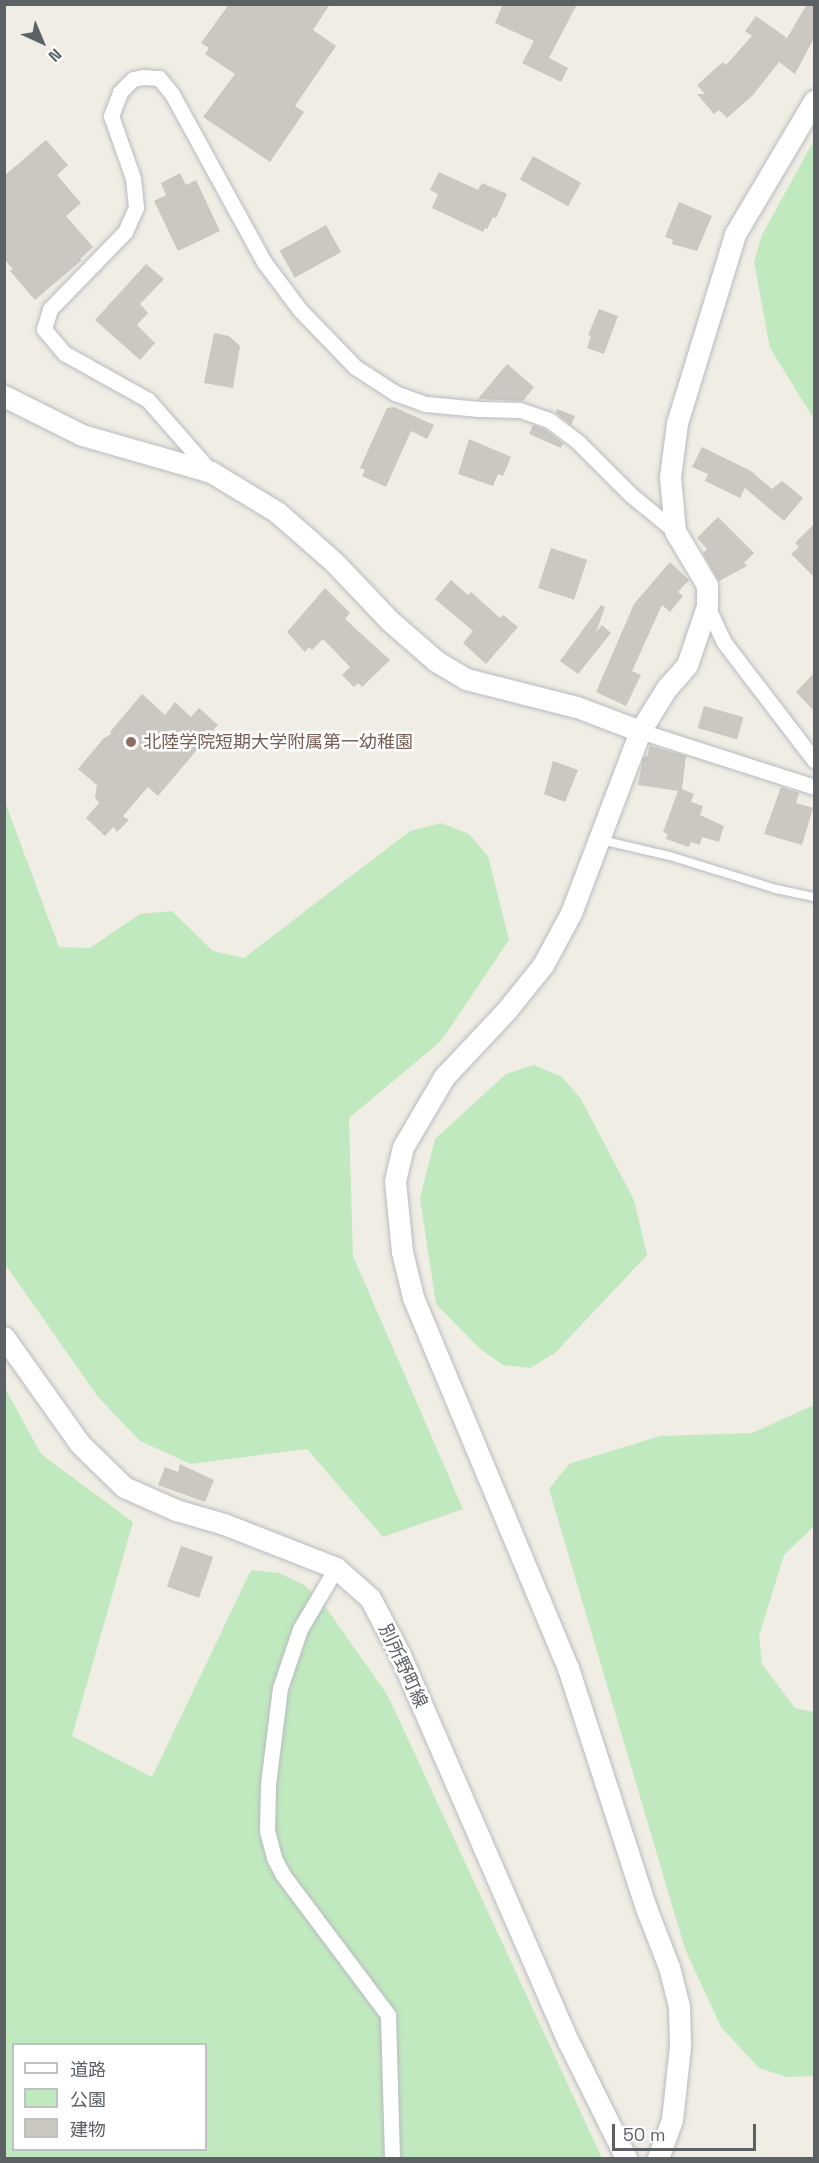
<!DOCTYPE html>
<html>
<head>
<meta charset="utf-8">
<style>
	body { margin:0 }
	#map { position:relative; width:819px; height:2163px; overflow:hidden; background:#f0ede4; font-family:"Space Grotesk","Noto Sans JP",sans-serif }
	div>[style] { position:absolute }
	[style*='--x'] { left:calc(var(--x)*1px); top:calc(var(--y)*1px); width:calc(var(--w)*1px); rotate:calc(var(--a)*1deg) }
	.green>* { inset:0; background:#c1e9bf }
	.building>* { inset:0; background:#cbc7c1; transform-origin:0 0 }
	.roads { filter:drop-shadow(0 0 2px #b7bbbf) drop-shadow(0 0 2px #b7bbbf) }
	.lane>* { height:8px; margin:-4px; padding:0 4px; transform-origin:4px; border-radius:4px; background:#fff }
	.street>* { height:15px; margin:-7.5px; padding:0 7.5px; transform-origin:7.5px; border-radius:7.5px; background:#fff }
	.secondary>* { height:21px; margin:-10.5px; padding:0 10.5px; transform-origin:10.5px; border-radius:10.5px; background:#fff }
	.dots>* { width:16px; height:16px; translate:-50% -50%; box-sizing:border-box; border:3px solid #fff; border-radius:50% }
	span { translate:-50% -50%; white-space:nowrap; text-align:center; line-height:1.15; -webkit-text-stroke:5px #fff; paint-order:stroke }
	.education-label { font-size:18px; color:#785e54 }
	.left { translate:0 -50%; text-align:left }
	.street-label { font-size:18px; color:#5c6166 }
	.frame { position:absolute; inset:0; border:6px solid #5c6166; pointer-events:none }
	.legend { position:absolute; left:12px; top:2043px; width:195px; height:108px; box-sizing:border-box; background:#fff; border:2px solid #bec0c2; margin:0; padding:8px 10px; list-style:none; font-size:18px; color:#5c6166 }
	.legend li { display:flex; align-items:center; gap:12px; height:30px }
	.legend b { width:30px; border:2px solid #bec0c2 }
	.north { position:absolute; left:12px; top:12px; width:60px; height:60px; -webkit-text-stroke:4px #fff; paint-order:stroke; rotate:136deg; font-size:16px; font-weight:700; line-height:24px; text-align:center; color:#5c6166 }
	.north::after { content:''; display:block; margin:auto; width:21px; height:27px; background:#5c6166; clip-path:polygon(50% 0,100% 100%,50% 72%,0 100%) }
	.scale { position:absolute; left:612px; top:2124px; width:144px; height:27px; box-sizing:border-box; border:3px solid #5c6166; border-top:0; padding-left:8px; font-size:18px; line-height:21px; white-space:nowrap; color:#5c6166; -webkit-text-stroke:4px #fff; paint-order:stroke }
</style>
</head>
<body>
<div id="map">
	<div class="green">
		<i style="clip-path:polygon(814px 140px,814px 419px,770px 348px,754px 262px,762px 235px)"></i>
		<i style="clip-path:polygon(5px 802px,59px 947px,90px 948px,140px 914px,172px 911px,213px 951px,244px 958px,410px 831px,441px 823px,469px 834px,488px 856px,509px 940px,441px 1041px,349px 1118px,353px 1256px,463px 1509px,383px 1537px,307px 1449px,191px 1464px,140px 1441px,98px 1397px,5px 1264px)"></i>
		<i style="clip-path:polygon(534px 1065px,562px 1077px,581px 1099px,634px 1200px,647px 1255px,555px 1353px,530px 1368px,503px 1365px,480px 1349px,436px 1304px,420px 1198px,435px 1139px,506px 1074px)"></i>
		<i style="clip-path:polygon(evenodd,4px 1386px,41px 1454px,133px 1522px,72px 1736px,152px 1777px,251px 1570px,279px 1573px,304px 1585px,325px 1606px,388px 1696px,602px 2158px,5px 2158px,4px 1386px,14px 2044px,206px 2044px,206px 2150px,14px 2150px,14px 2044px)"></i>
		<i style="clip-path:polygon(814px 1405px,814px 1526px,784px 1555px,759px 1636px,762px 1664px,795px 1708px,814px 1712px,814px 2076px,787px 2077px,759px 2068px,721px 2027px,685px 1949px,549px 1489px,569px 1464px,660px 1436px,752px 1433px)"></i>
	</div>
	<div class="building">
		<i style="clip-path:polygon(229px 4px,330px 4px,313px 30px,336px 46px,295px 106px,304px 112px,270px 162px,203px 117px,235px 74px,205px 54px,209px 48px,201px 43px)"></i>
		<i style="clip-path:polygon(503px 4px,577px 4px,549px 58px,568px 68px,561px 82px,522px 63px,534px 41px,495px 23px)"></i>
		<i style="clip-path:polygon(807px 4px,814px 4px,814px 38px,795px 74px,779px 62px,753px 95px,727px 118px,719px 110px,714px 114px,697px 94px,705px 94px,697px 85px,723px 62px,726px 65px,752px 36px,745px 31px,756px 16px,787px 38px)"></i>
		<i style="clip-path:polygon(46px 140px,68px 165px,57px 175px,81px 203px,66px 216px,93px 247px,80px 259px,82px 260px,35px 300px,10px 271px,13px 269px,4px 259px,4px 176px)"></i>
		<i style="left:533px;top:156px;width:55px;height:27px;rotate:29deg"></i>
		<i style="clip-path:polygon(439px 172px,478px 190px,482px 183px,507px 194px,496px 218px,493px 217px,487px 229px,485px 228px,483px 232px,432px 208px,438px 194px,430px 190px)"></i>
		<i style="clip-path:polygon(180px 173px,186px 185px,196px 180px,220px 231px,178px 251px,154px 201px,166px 195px,161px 183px)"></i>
		<i style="clip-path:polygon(679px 202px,712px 216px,697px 251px,672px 244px,673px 240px,665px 237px)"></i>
		<i style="left:326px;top:225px;width:31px;height:53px;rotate:61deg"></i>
		<i style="clip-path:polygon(146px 264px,164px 279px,140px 304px,148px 313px,137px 325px,155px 343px,140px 360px,95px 320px)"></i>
		<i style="clip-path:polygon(599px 309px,618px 316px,604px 354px,587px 348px,591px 336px,588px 335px)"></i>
		<i style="clip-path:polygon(214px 333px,229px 336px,240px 346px,233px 388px,204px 383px)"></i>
		<i style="clip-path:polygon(507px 364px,534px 387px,523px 401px,478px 399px)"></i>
		<i style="clip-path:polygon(394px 407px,434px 425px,427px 439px,411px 431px,386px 487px,362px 476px,365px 470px,360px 468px,387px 408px)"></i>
		<i style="clip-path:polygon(557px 409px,575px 416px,571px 425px,556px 413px)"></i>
		<i style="clip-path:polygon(533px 425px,544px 429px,563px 443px,561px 448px,529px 434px)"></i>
		<i style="clip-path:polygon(469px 439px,511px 457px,503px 476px,498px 474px,493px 486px,458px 474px)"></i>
		<i style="clip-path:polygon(702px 447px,751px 471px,772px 489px,782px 481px,803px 498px,784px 521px,745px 488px,740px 498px,705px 481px,708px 474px,692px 467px)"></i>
		<i style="clip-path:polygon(718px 517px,754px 553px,744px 563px,747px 566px,719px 581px,703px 553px,707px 549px,697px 538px)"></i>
		<i style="clip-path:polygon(814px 524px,814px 577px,791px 554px,799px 547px,795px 543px)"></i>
		<i style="left:551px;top:548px;width:38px;height:42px;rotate:18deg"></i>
		<i style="clip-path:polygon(670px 562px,689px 580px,678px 592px,683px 596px,670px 612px,662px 605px,632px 671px,641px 675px,626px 706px,596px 692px,634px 604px)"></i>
		<i style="clip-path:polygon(451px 580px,468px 595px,471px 592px,500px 618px,503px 615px,518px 627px,486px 664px,463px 643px,473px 631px,435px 599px)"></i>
		<i style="clip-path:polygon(325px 588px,350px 613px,345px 619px,390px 660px,362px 687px,358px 683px,354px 687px,342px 675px,350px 667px,323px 639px,312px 650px,309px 647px,305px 652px,287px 632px)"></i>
		<i style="clip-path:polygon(601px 605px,605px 607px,596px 632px,602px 625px,611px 633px,578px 674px,560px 661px)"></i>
		<i style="clip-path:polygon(814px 673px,814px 711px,796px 692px)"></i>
		<i style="clip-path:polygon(142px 694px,165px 715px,175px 702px,191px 717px,199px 708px,218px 725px,158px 796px,148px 787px,123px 816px,129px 820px,117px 832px,113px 827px,105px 836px,86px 818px,99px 803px,95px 797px,97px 785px,78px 769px,103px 739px,111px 734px,110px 732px)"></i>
		<i style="left:704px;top:706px;width:41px;height:23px;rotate:16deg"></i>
		<i style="clip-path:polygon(651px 746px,686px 756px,682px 789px,694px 794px,691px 802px,703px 806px,700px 815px,724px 826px,719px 842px,702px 837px,700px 845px,691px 842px,689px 847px,666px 839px,668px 834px,663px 832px,678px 791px,638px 785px,643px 758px,648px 755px,649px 747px)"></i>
		<i style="clip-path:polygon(553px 761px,578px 770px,565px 802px,544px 794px)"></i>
		<i style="clip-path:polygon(781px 787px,799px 793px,796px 803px,813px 808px,802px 845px,764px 834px)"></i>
		<i style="clip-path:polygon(180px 1464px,214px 1480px,205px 1502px,158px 1485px,165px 1467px,178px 1472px)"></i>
		<i style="left:181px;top:1546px;width:34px;height:43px;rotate:19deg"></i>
	</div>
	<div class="roads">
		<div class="lane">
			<i style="--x:601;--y:840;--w:71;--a:13.1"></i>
			<i style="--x:670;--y:856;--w:111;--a:17.3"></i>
			<i style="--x:776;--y:889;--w:39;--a:12"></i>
		</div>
		<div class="street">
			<i style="--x:211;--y:472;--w:96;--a:-131.2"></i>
			<i style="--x:148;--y:400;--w:96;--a:-150.8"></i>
			<i style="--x:64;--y:353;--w:31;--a:-130"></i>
			<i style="--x:44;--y:329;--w:21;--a:-73"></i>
			<i style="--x:50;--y:309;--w:107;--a:-45.8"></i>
			<i style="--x:125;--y:232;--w:27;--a:-66"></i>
			<i style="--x:136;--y:207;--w:29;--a:-96"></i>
			<i style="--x:133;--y:178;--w:66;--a:-109.5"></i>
			<i style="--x:111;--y:116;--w:26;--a:-69"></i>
			<i style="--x:120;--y:92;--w:18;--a:-45"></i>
			<i style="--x:133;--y:79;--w:10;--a:-11"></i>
			<i style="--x:143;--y:77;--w:16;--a:4"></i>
			<i style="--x:159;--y:78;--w:21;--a:51"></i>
			<i style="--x:172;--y:94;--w:192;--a:61.3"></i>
			<i style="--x:264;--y:262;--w:60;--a:53.1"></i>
			<i style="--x:300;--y:310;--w:79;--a:46"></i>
			<i style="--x:355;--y:367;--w:48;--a:33"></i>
			<i style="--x:395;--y:393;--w:33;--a:20"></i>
			<i style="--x:426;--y:404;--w:53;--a:5.4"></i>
			<i style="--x:479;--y:409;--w:41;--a:1.4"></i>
			<i style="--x:520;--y:410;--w:31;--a:19"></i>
			<i style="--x:549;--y:420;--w:38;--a:37"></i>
			<i style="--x:579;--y:443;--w:74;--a:45"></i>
			<i style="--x:631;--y:495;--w:57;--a:39.3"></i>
			<i style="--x:707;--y:606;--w:38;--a:65"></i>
			<i style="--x:723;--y:641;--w:150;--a:52.6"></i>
			<i style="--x:640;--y:731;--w:183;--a:17.8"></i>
			<i style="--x:336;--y:1568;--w:71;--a:120.5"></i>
			<i style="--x:300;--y:1629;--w:62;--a:108.7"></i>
			<i style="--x:280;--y:1688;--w:98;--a:97.1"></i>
			<i style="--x:268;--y:1785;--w:46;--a:91.2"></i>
			<i style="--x:267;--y:1831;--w:28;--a:75"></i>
			<i style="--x:274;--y:1858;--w:19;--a:62"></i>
			<i style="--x:283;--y:1875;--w:175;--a:53.1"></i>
			<i style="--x:388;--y:2015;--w:143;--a:88.4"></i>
		</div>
		<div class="secondary">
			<i style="--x:4;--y:396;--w:87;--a:26.6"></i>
			<i style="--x:82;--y:435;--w:134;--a:16"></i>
			<i style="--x:211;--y:472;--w:77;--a:31.2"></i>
			<i style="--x:277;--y:512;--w:76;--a:41.3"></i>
			<i style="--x:334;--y:562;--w:81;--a:46.5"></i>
			<i style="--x:390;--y:621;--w:61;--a:41"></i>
			<i style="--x:436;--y:661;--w:35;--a:31"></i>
			<i style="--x:466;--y:679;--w:114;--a:14.2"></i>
			<i style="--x:577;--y:707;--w:67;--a:20.9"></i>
			<i style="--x:4;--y:1337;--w:131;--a:54.6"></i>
			<i style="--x:80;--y:1444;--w:62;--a:44.3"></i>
			<i style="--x:124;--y:1487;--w:57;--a:23.9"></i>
			<i style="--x:176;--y:1510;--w:50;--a:16.3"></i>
			<i style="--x:224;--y:1524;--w:120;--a:21.4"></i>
			<i style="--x:336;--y:1568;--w:45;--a:41.4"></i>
			<i style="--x:370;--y:1598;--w:64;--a:62.2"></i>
			<i style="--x:400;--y:1655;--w:421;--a:66.5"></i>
			<i style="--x:568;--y:2041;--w:131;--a:63.6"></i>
			<i style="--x:658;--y:2158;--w:40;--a:-69.8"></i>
			<i style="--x:672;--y:2120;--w:74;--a:-83.8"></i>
			<i style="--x:680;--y:2046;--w:40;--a:-91.4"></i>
			<i style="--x:679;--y:2006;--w:40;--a:-104.4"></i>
			<i style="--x:669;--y:1967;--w:63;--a:-111.3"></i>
			<i style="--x:646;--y:1908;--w:252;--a:-108"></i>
			<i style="--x:568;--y:1668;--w:402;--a:-112.7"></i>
			<i style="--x:413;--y:1297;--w:46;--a:-103.7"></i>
			<i style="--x:402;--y:1252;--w:71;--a:-95.6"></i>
			<i style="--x:395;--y:1181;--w:35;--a:-77"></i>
			<i style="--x:403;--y:1147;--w:81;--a:-59.6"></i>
			<i style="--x:444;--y:1077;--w:91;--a:-46.8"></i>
			<i style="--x:506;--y:1011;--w:59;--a:-51.2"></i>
			<i style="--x:543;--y:965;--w:59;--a:-61.7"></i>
			<i style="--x:571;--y:913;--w:195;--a:-69.2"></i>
			<i style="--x:640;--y:731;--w:49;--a:-58.2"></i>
			<i style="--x:666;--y:689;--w:32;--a:-49"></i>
			<i style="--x:687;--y:665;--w:62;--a:-71.3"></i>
			<i style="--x:707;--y:606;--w:21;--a:-90"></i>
			<i style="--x:707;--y:585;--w:63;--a:-120.7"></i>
			<i style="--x:675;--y:531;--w:54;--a:-95.3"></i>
			<i style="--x:670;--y:477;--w:54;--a:-82.6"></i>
			<i style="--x:677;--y:423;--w:198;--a:-72.9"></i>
			<i style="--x:735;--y:234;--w:155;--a:-59.3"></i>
		</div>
	</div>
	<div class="dots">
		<i style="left:131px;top:742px;background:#8d6e63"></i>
	</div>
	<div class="education-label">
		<span class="left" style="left:143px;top:742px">北陸学院短期大学附属第一幼稚園</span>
	</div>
	<div class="street-label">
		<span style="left:403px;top:1666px;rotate:65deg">別所野町線</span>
	</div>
	<div class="frame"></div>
	<ul class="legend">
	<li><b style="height:8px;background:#fff"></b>道路</li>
	<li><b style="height:16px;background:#c1e9bf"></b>公園</li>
	<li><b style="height:16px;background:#cbc7c1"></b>建物</li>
	</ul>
	<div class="north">N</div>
	<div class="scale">50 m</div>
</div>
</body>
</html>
